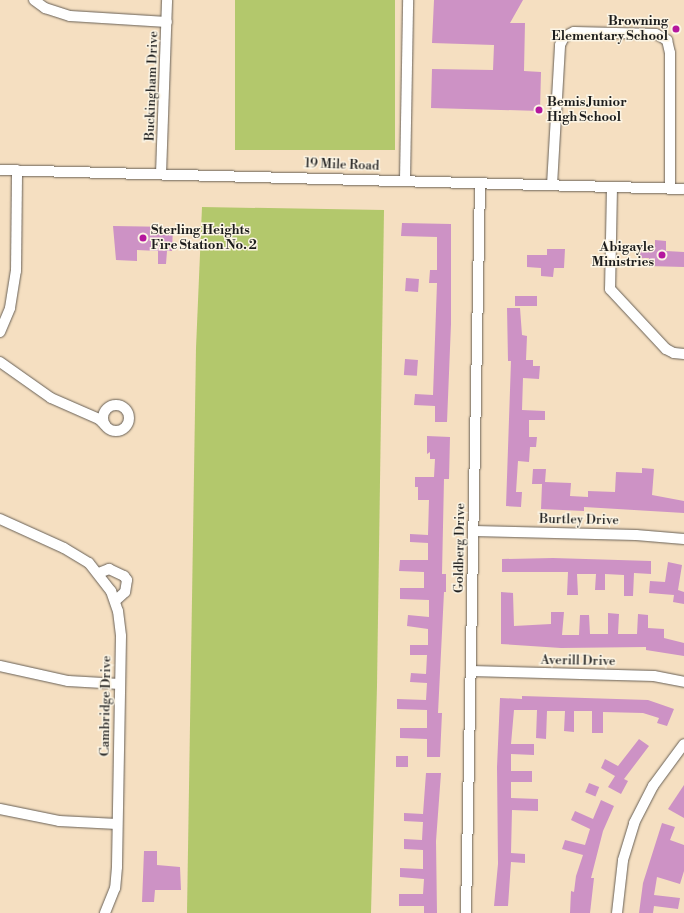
<!DOCTYPE html>
<html>
<head>
<meta charset="utf-8">
<style>
	body { margin:0 }
	#map { position:relative; width:684px; height:913px; overflow:hidden; background:#f5dfc1; font-family:"Libre Bodoni",serif }
	div>[style] { position:absolute }
	[style*='--x'] { left:calc(var(--x)*1px); top:calc(var(--y)*1px); width:calc(var(--w)*1px); rotate:calc(var(--a)*1deg) }
	.green>* { inset:0; background:#b3c86c; transform-origin:0 0 }
	.building>* { inset:0; background:#cd92c5; transform-origin:0 0 }
	.roads { filter:drop-shadow(0 0 1px #686056) drop-shadow(0 0 1px #686056) }
	.minor>* { height:10px; margin:-5px; padding:0 5px; transform-origin:5px; border-radius:5px; background:#fff }
	.minor>.ring { margin:-5px; padding:0; box-sizing:content-box; background:none; border:10px solid #fff; border-radius:50% }
	.dots>* { width:11px; height:11px; translate:-50% -50%; box-sizing:border-box; border:2px solid #fcf5e5; border-radius:50% }
	span { translate:-50% -50%; white-space:nowrap; text-align:center; line-height:1.15; -webkit-text-stroke:3px #fcf5e5; paint-order:stroke }
	.poi-label { font-size:13px; color:#1c1c1c; font-weight:700 }
	.right { translate:-100% -50%; text-align:right }
	.left { translate:0 -50%; text-align:left }
	.street-label { font-size:13px; color:#1c1c1c }
</style>
</head>
<body>
<div id="map">
	<div class="green">
		<i style="left:235px;top:0;width:160px;height:150px"></i>
		<i style="clip-path:polygon(202px 207px,384px 210px,377px 686px,371px 913px,187px 913px,196px 348px)"></i>
	</div>
	<div class="building">
		<i style="clip-path:polygon(434px 0,523px 0,510px 23px,525px 23px,524px 71px,541px 72px,540px 111px,431px 108px,432px 69px,493px 70px,494px 45px,432px 43px)"></i>
		<i style="clip-path:polygon(402px 223px,451px 224px,451px 324px,447px 422px,435px 422px,435px 406px,414px 405px,415px 394px,433px 395px,437px 283px,429px 283px,430px 270px,437px 270px,437px 237px,401px 236px)"></i>
		<i style="clip-path:polygon(113px 226px,173px 227px,172px 251px,167px 251px,166px 264px,158px 264px,158px 251px,137px 250px,137px 261px,116px 260px)"></i>
		<i style="clip-path:polygon(655px 240px,666px 241px,666px 251px,684px 252px,684px 267px,648px 266px,649px 258px,640px 258px,640px 247px,655px 247px)"></i>
		<i style="clip-path:polygon(547px 249px,565px 249px,564px 268px,554px 268px,553px 277px,541px 276px,541px 268px,527px 267px,527px 255px,547px 255px)"></i>
		<i style="left:406px;top:278px;width:13px;height:13px;rotate:4deg"></i>
		<i style="left:515px;top:296px;width:22px;height:10px"></i>
		<i style="clip-path:polygon(507px 308px,520px 308px,522px 335px,527px 336px,526px 360px,533px 360px,533px 366px,540px 366px,539px 379px,523px 378px,522px 410px,545px 411px,545px 420px,529px 420px,529px 437px,537px 437px,536px 447px,530px 447px,529px 462px,518px 461px,516px 492px,522px 492px,521px 507px,506px 506px,511px 361px,508px 361px)"></i>
		<i style="left:405px;top:359px;width:13px;height:16px;rotate:4deg"></i>
		<i style="clip-path:polygon(427px 436px,450px 437px,449px 479px,444px 479px,442px 574px,446px 574px,446px 592px,444px 592px,438px 713px,442px 713px,440px 757px,427px 757px,427px 739px,400px 738px,400px 728px,427px 728px,427px 710px,397px 709px,397px 699px,426px 700px,427px 683px,410px 682px,411px 673px,426px 674px,427px 655px,410px 655px,410px 645px,428px 645px,428px 629px,407px 626px,408px 615px,429px 617px,429px 600px,400px 599px,400px 588px,424px 588px,424px 572px,399px 571px,400px 560px,428px 560px,428px 543px,410px 542px,410px 534px,428px 535px,429px 500px,418px 500px,418px 487px,415px 487px,415px 477px,434px 477px,435px 459px,430px 459px,430px 452px,427px 454px)"></i>
		<i style="clip-path:polygon(642px 468px,654px 469px,652px 495px,684px 501px,684px 513px,584px 507px,584px 511px,541px 509px,542px 484px,532px 484px,533px 469px,546px 469px,545px 482px,571px 483px,570px 496px,588px 497px,588px 491px,615px 492px,616px 472px,642px 473px)"></i>
		<i style="clip-path:polygon(553px 558px,651px 561px,651px 574px,634px 573px,633px 596px,624px 596px,624px 575px,605px 574px,605px 590px,595px 590px,596px 574px,577px 574px,578px 595px,567px 595px,568px 572px,502px 572px,502px 559px)"></i>
		<i style="clip-path:polygon(668px 562px,682px 565px,678px 590px,684px 592px,684px 604px,673px 602px,674px 595px,649px 593px,650px 581px,665px 582px)"></i>
		<i style="clip-path:polygon(501px 592px,513px 593px,514px 626px,551px 624px,551px 612px,564px 612px,562px 635px,579px 635px,580px 615px,589px 615px,590px 634px,608px 634px,608px 613px,619px 614px,618px 634px,637px 634px,638px 614px,648px 615px,648px 628px,664px 629px,664px 638px,684px 643px,684px 656px,646px 650px,646px 647px,561px 648px,501px 644px)"></i>
		<i style="clip-path:polygon(522px 696px,648px 700px,674px 709px,667px 726px,657px 723px,659px 718px,643px 713px,603px 712px,603px 733px,592px 733px,592px 711px,574px 711px,574px 732px,564px 731px,565px 711px,547px 711px,546px 739px,536px 738px,537px 710px,514px 710px,511px 744px,534px 744px,534px 755px,511px 754px,511px 771px,532px 771px,532px 782px,511px 782px,511px 798px,538px 799px,538px 811px,512px 810px,511px 853px,525px 854px,525px 863px,511px 862px,508px 906px,494px 906px,498px 864px,497px 767px,500px 698px,522px 699px)"></i>
		<i style="clip-path:polygon(639px 739px,649px 746px,624px 779px,628px 781px,621px 794px,608px 787px,615px 776px,601px 768px,605px 759px,618px 766px)"></i>
		<i style="left:396px;top:756px;width:12px;height:11px"></i>
		<i style="clip-path:polygon(426px 773px,441px 773px,436px 841px,437px 913px,424px 913px,424px 906px,399px 906px,399px 894px,423px 894px,424px 879px,400px 877px,400px 868px,423px 869px,423px 850px,404px 849px,404px 839px,422px 840px,423px 822px,404px 821px,404px 813px,423px 814px)"></i>
		<i style="left:589px;top:783px;width:11px;height:10px;rotate:22deg"></i>
		<i style="clip-path:polygon(684px 785px,684px 818px,668px 809px)"></i>
		<i style="clip-path:polygon(601px 800px,614px 806px,603px 831px,591px 878px,594px 878px,590px 913px,570px 913px,571px 891px,574px 892px,576px 876px,583px 855px,562px 849px,565px 840px,585px 845px,590px 829px,571px 820px,575px 811px,593px 819px)"></i>
		<i style="clip-path:polygon(662px 823px,675px 827px,670px 840px,684px 845px,684px 871px,680px 884px,657px 877px,654px 895px,680px 898px,678px 909px,654px 906px,653px 913px,639px 913px,643px 883px)"></i>
		<i style="clip-path:polygon(144px 851px,157px 851px,157px 865px,180px 867px,181px 890px,155px 890px,154px 902px,142px 902px)"></i>
	</div>
	<div class="roads">
		<div class="minor">
			<i style="--x:34;--y:0;--w:14;--a:36"></i>
			<i style="--x:45;--y:8;--w:26;--a:18"></i>
			<i style="--x:70;--y:16;--w:97;--a:3.5"></i>
			<i style="--x:0;--y:170;--w:684;--a:1.59"></i>
			<i style="--x:161;--y:174;--w:174;--a:-88"></i>
			<i style="--x:405;--y:180;--w:180;--a:-89"></i>
			<i style="--x:552;--y:185;--w:140;--a:-86.7"></i>
			<i style="--x:560;--y:45;--w:9;--a:-63"></i>
			<i style="--x:564;--y:37;--w:11;--a:-27"></i>
			<i style="--x:574;--y:32;--w:82;--a:1.4"></i>
			<i style="--x:656;--y:34;--w:13;--a:29"></i>
			<i style="--x:667;--y:40;--w:13;--a:77"></i>
			<i style="--x:670;--y:53;--w:136;--a:90"></i>
			<i style="--x:612;--y:187;--w:102;--a:91.1"></i>
			<i style="--x:610;--y:289;--w:82;--a:47"></i>
			<i style="--x:666;--y:349;--w:9;--a:27"></i>
			<i style="--x:674;--y:353;--w:10;--a:6"></i>
			<i style="--x:0;--y:332;--w:26;--a:-67"></i>
			<i style="--x:10;--y:308;--w:37;--a:-81"></i>
			<i style="--x:16;--y:271;--w:101;--a:-89.4"></i>
			<i style="--x:0;--y:362;--w:62;--a:35.2"></i>
			<i style="--x:51;--y:398;--w:52;--a:23.6"></i>
			<i style="--x:99;--y:419;--w:8;--a:45"></i>
			<i class="ring" style="left:103px;top:405px;width:16px;height:16px"></i>
			<i style="--x:0;--y:519;--w:70;--a:24.4"></i>
			<i style="--x:64;--y:548;--w:29;--a:31"></i>
			<i style="--x:89;--y:563;--w:36;--a:52"></i>
			<i style="--x:111;--y:591;--w:21;--a:71"></i>
			<i style="--x:118;--y:611;--w:25;--a:83"></i>
			<i style="--x:121;--y:636;--w:231;--a:91"></i>
			<i style="--x:117;--y:867;--w:21;--a:95"></i>
			<i style="--x:115;--y:888;--w:27;--a:112"></i>
			<i style="--x:474;--y:531;--w:162;--a:1.4"></i>
			<i style="--x:636;--y:535;--w:48;--a:4.8"></i>
			<i style="--x:99;--y:573;--w:11;--a:-22"></i>
			<i style="--x:109;--y:569;--w:17;--a:25"></i>
			<i style="--x:124;--y:576;--w:5;--a:53"></i>
			<i style="--x:127;--y:580;--w:12;--a:99"></i>
			<i style="--x:125;--y:592;--w:13;--a:138"></i>
			<i style="--x:0;--y:666;--w:70;--a:12.4"></i>
			<i style="--x:68;--y:681;--w:52;--a:3.3"></i>
			<i style="--x:471;--y:671;--w:183;--a:1.6"></i>
			<i style="--x:654;--y:676;--w:31;--a:11"></i>
			<i style="--x:0;--y:809;--w:60;--a:11.5"></i>
			<i style="--x:59;--y:821;--w:58;--a:3"></i>
			<i style="--x:466;--y:913;--w:730;--a:-88.9"></i>
			<i style="--x:617;--y:913;--w:53;--a:-83.5"></i>
			<i style="--x:623;--y:860;--w:39;--a:-73"></i>
			<i style="--x:634;--y:823;--w:42;--a:-62.8"></i>
			<i style="--x:653;--y:786;--w:52;--a:-53.6"></i>
		</div>
	</div>
	<div class="dots">
		<i style="left:676px;top:29px;background:#b5179e"></i>
		<i style="left:539px;top:110px;background:#b5179e"></i>
		<i style="left:143px;top:238px;background:#b5179e"></i>
		<i style="left:662px;top:255px;background:#b5179e"></i>
	</div>
	<div class="poi-label">
		<span class="right" style="left:668px;top:29px">Browning<br>Elementary School</span>
		<span class="left" style="left:547px;top:110px">Bemis Junior<br>High School</span>
		<span class="left" style="left:151px;top:238px">Sterling Heights<br>Fire Station No. 2</span>
		<span class="right" style="left:654px;top:255px">Abigayle<br>Ministries</span>
	</div>
	<div class="street-label">
		<span style="left:152px;top:86px;rotate:-88deg">Buckingham Drive</span>
		<span style="left:342px;top:165px;rotate:2deg">19 Mile Road</span>
		<span style="left:579px;top:520px;rotate:1deg">Burtley Drive</span>
		<span style="left:460px;top:548px;rotate:-89deg">Goldberg Drive</span>
		<span style="left:578px;top:661px;rotate:1deg">Averill Drive</span>
		<span style="left:106px;top:706px;rotate:-89deg">Cambridge Drive</span>
	</div>
</div>
</body>
</html>
